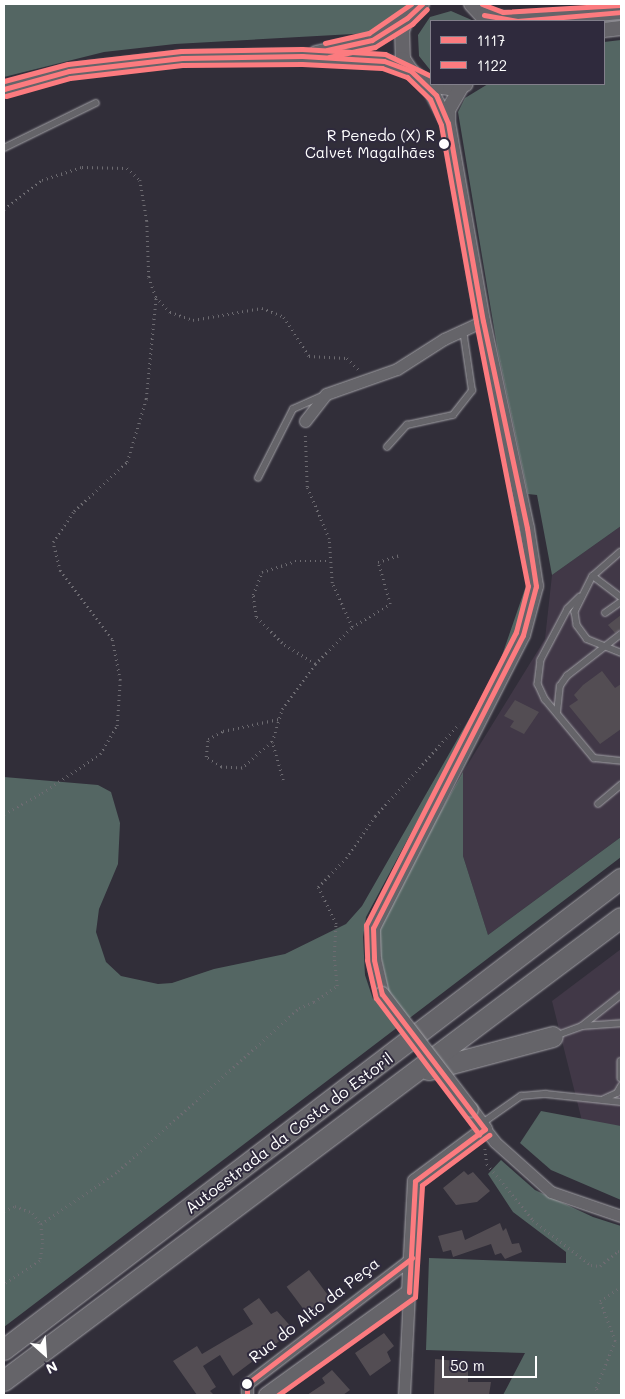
<!DOCTYPE html>
<html>
<head>
<meta charset="utf-8">
<style>
	body { margin:0 }
	#map { position:relative; width:625px; height:1399px; overflow:hidden; background:#312e39; font-family:Mali,sans-serif }
	div>[style] { position:absolute }
	[style*='--x'] { left:calc(var(--x)*1px); top:calc(var(--y)*1px); width:calc(var(--w)*1px); rotate:calc(var(--a)*1deg) }
	.built>* { inset:0; background:#413847 }
	.green>* { inset:0; background:#546663 }
	.building>* { inset:0; background:#534d53; transform-origin:0 0 }
	.path>* { height:2.5px; margin-top:-1.25px; transform-origin:0; background:repeating-linear-gradient(90deg,#6d6b71 0 1px,transparent 0 5px) }
	.roads { filter:drop-shadow(0 0 1px #a2a1a6) drop-shadow(0 0 1px #a2a1a6) }
	.service>* { height:5.5px; margin:-2.75px; padding:0 2.75px; transform-origin:2.75px; border-radius:2.75px; background:#656469 }
	.minor>* { height:11px; margin:-5.5px; padding:0 5.5px; transform-origin:5.5px; border-radius:5.5px; background:#656469 }
	.tertiary>* { height:14px; margin:-7px; padding:0 7px; transform-origin:7px; border-radius:7px; background:#656469 }
	.motorway>* { height:20px; margin:-10px; padding:0 10px; transform-origin:10px; border-radius:10px; background:#656469 }
	.bridges { filter:drop-shadow(0 0 1px #a2a1a6) drop-shadow(0 0 1px #a2a1a6) }
	.tertiary-bridge>* { height:14px; margin:-7px; padding:0 7px; transform-origin:7px; border-radius:7px; background:#656469 }
	.bus-1>* { height:5px; margin:-2.5px; padding:0 2.5px; transform-origin:2.5px; border-radius:2.5px; background:#fc7b7f }
	.bus-2>* { height:5px; margin:-2.5px; padding:0 2.5px; transform-origin:2.5px; border-radius:2.5px; background:#fc7b7f }
	.bus-3>* { height:5px; margin:-2.5px; padding:0 2.5px; transform-origin:2.5px; border-radius:2.5px; background:#fc7b7f }
	.dots>* { width:14px; height:14px; translate:-50% -50%; box-sizing:border-box; border:2px solid #2f2a3d; border-radius:50% }
	span { translate:-50% -50%; white-space:nowrap; text-align:center; line-height:1.15; -webkit-text-stroke:4px #2f2a3d; paint-order:stroke }
	.bus-label { font-size:15px; color:#fff }
	.right { translate:-100% -50%; text-align:right }
	.street-label { font-size:16px; color:#fff }
	.frame { position:absolute; inset:0; border:5px solid #fff; pointer-events:none }
	.legend { position:absolute; left:430px; top:20px; width:175px; height:65px; box-sizing:border-box; background:#2f2a3d; border:1px solid #827f8b; margin:0; padding:6px 9px; list-style:none; font-size:15px; color:#fff }
	.legend li { display:flex; align-items:center; gap:10px; height:25px }
	.legend b { width:25px; border:1px solid #827f8b }
	.north { position:absolute; left:20px; top:1329px; width:50px; height:50px; -webkit-text-stroke:4px #2f2a3d; paint-order:stroke; rotate:154deg; font-size:14px; font-weight:700; line-height:20px; text-align:center; color:#fff }
	.north::after { content:''; display:block; margin:auto; width:18px; height:22px; background:#fff; clip-path:polygon(50% 0,100% 100%,50% 72%,0 100%) }
	.scale { position:absolute; left:442px; top:1356px; width:95px; height:22px; box-sizing:border-box; border:2px solid #fff; border-top:0; padding-left:6px; font-size:15px; line-height:18px; white-space:nowrap; color:#fff; -webkit-text-stroke:4px #2f2a3d; paint-order:stroke }
</style>
</head>
<body>
<div id="map">
	<div class="built">
		<i style="clip-path:polygon(621px 526px,621px 837px,488px 935px,463px 856px,463px 772px,545px 639px,552px 575px)"></i>
		<i style="clip-path:polygon(621px 949px,621px 1126px,582px 1121px,552px 1001px)"></i>
	</div>
	<div class="green">
		<i style="clip-path:polygon(4px 4px,410px 4px,396px 19px,371px 33px,175px 44px,104px 52px,4px 77px)"></i>
		<i style="clip-path:polygon(451px 11px,474px 21px,431px 21px,431px 71px,419px 56px,418px 35px,430px 17px)"></i>
		<i style="clip-path:polygon(621px 40px,621px 526px,552px 575px,537px 495px,528px 494px,498px 352px,458px 112px,465px 98px,488px 84px,604px 84px,604px 42px)"></i>
		<i style="clip-path:polygon(529px 577px,524px 622px,366px 917px,363px 937px,365px 975px,373px 999px,388px 988px,378px 943px,381px 926px,391px 899px,463px 772px,463px 856px,488px 935px,621px 837px,621px 857px,4px 1327px,4px 777px,98px 785px,111px 792px,120px 823px,118px 864px,99px 909px,96px 932px,106px 962px,121px 976px,158px 984px,172px 983px,214px 969px,285px 954px,346px 924px,362px 906px,497px 670px)"></i>
		<i style="clip-path:polygon(541px 1111px,621px 1126px,621px 1200px,551px 1170px,520px 1143px)"></i>
		<i style="clip-path:polygon(501px 1160px,535px 1190px,593px 1217px,621px 1226px,621px 1395px,503px 1395px,525px 1353px,426px 1350px,429px 1258px,566px 1263px,566px 1252px,513px 1212px,488px 1174px)"></i>
	</div>
	<div class="building">
		<i style="clip-path:polygon(621px 615px,621px 629px,615px 633px,608px 625px)"></i>
		<i style="clip-path:polygon(602px 671px,615px 688px,621px 684px,621px 729px,600px 744px,569px 706px,578px 700px,574px 695px,583px 685px)"></i>
		<i style="clip-path:polygon(515px 700px,539px 712px,524px 734px,510px 727px,514px 721px,504px 716px)"></i>
		<i style="clip-path:polygon(464px 1171px,468px 1175px,473px 1172px,490px 1191px,477px 1202px,456px 1205px,443px 1188px)"></i>
		<i style="clip-path:polygon(500px 1223px,503px 1231px,506px 1228px,512px 1244px,519px 1243px,522px 1252px,505px 1259px,501px 1253px,495px 1255px,491px 1244px,453px 1257px,451px 1250px,443px 1252px,438px 1236px,462px 1230px,465px 1240px)"></i>
		<i style="left:309px;top:1270px;width:36px;height:28px;rotate:53deg"></i>
		<i style="clip-path:polygon(259px 1298px,271px 1314px,277px 1311px,294px 1330px,233px 1376px,220px 1355px,203px 1366px,216px 1387px,210px 1391px,214px 1395px,197px 1395px,173px 1361px,197px 1346px,202px 1354px,253px 1324px,243px 1309px)"></i>
		<i style="clip-path:polygon(384px 1333px,394px 1346px,387px 1352px,391px 1361px,370px 1376px,355px 1353px)"></i>
		<i style="clip-path:polygon(435px 1359px,468px 1362px,468px 1382px,491px 1382px,489px 1395px,434px 1394px)"></i>
		<i style="clip-path:polygon(332px 1370px,350px 1390px,343px 1395px,307px 1395px,325px 1383px,322px 1378px)"></i>
	</div>
	<div class="path">
		<i style="--x:4;--y:209;--w:48;--a:-37.3"></i>
		<i style="--x:42;--y:180;--w:42;--a:-18"></i>
		<i style="--x:82;--y:167;--w:45;--a:1.3"></i>
		<i style="--x:127;--y:168;--w:18;--a:43"></i>
		<i style="--x:140;--y:180;--w:42;--a:80.3"></i>
		<i style="--x:147;--y:221;--w:56;--a:88"></i>
		<i style="--x:149;--y:277;--w:21;--a:71"></i>
		<i style="--x:156;--y:297;--w:21;--a:47"></i>
		<i style="--x:170;--y:312;--w:24;--a:19"></i>
		<i style="--x:193;--y:320;--w:70;--a:-9.9"></i>
		<i style="--x:262;--y:308;--w:24;--a:22"></i>
		<i style="--x:284;--y:317;--w:46;--a:57.3"></i>
		<i style="--x:309;--y:356;--w:38;--a:3"></i>
		<i style="--x:347;--y:358;--w:17;--a:45"></i>
		<i style="--x:352;--y:627;--w:44;--a:-31.2"></i>
		<i style="--x:390;--y:604;--w:44;--a:-105.9"></i>
		<i style="--x:378;--y:562;--w:23;--a:-18"></i>
		<i style="--x:315;--y:664;--w:39;--a:-148"></i>
		<i style="--x:282;--y:643;--w:37;--a:-135"></i>
		<i style="--x:256;--y:617;--w:22;--a:-98"></i>
		<i style="--x:253;--y:595;--w:25;--a:-69"></i>
		<i style="--x:262;--y:572;--w:35;--a:-18"></i>
		<i style="--x:295;--y:561;--w:35;--a:0"></i>
		<i style="--x:272;--y:742;--w:40;--a:139"></i>
		<i style="--x:242;--y:768;--w:21;--a:-177"></i>
		<i style="--x:221;--y:767;--w:18;--a:-146"></i>
		<i style="--x:206;--y:757;--w:18;--a:-84"></i>
		<i style="--x:208;--y:739;--w:17;--a:-28"></i>
		<i style="--x:223;--y:731;--w:57;--a:-12.1"></i>
		<i style="--x:283;--y:780;--w:40;--a:-106"></i>
		<i style="--x:272;--y:742;--w:34;--a:-73"></i>
		<i style="--x:282;--y:709;--w:56;--a:-53.7"></i>
		<i style="--x:315;--y:664;--w:52;--a:-45"></i>
		<i style="--x:352;--y:627;--w:48;--a:-114.4"></i>
		<i style="--x:332;--y:583;--w:44;--a:-93.9"></i>
		<i style="--x:329;--y:539;--w:56;--a:-112.9"></i>
		<i style="--x:307;--y:487;--w:54;--a:-92.1"></i>
		<i style="--x:4;--y:814;--w:43;--a:-28.9"></i>
		<i style="--x:42;--y:793;--w:70;--a:-33.9"></i>
		<i style="--x:100;--y:754;--w:33;--a:-59"></i>
		<i style="--x:117;--y:726;--w:46;--a:-86.3"></i>
		<i style="--x:120;--y:680;--w:42;--a:-101"></i>
		<i style="--x:112;--y:639;--w:86;--a:-127.4"></i>
		<i style="--x:60;--y:571;--w:30;--a:-104"></i>
		<i style="--x:53;--y:542;--w:37;--a:-56"></i>
		<i style="--x:74;--y:511;--w:72;--a:-42.8"></i>
		<i style="--x:127;--y:462;--w:66;--a:-73.2"></i>
		<i style="--x:146;--y:399;--w:102;--a:-84.4"></i>
		<i style="--x:485;--y:1149;--w:15;--a:82"></i>
		<i style="--x:487;--y:1164;--w:72;--a:50.6"></i>
		<i style="--x:533;--y:1220;--w:73;--a:37.8"></i>
		<i style="--x:591;--y:1265;--w:9;--a:6"></i>
		<i style="--x:600;--y:1266;--w:23;--a:-40"></i>
		<i style="--x:618;--y:1251;--w:3;--a:18"></i>
		<i style="--x:4;--y:1211;--w:12;--a:-24"></i>
		<i style="--x:15;--y:1206;--w:19;--a:21"></i>
		<i style="--x:33;--y:1213;--w:14;--a:54"></i>
		<i style="--x:41;--y:1224;--w:19;--a:84"></i>
		<i style="--x:43;--y:1243;--w:18;--a:99"></i>
		<i style="--x:40;--y:1261;--w:43;--a:147.4"></i>
		<i style="--x:41;--y:1224;--w:93;--a:-34.5"></i>
		<i style="--x:118;--y:1171;--w:244;--a:-42"></i>
		<i style="--x:299;--y:1008;--w:16;--a:-22"></i>
		<i style="--x:314;--y:1002;--w:28;--a:-35"></i>
		<i style="--x:337;--y:986;--w:29;--a:-96"></i>
		<i style="--x:334;--y:957;--w:33;--a:-87"></i>
		<i style="--x:336;--y:924;--w:41;--a:-115.9"></i>
		<i style="--x:318;--y:887;--w:40;--a:-46"></i>
		<i style="--x:346;--y:858;--w:51;--a:-55.4"></i>
		<i style="--x:375;--y:816;--w:125;--a:-47.6"></i>
		<i style="--x:598;--y:1395;--w:7;--a:-106"></i>
		<i style="--x:596;--y:1388;--w:51;--a:-68"></i>
		<i style="--x:615;--y:1341;--w:43;--a:-110.6"></i>
		<i style="--x:600;--y:1301;--w:25;--a:-34"></i>
	</div>
	<div class="roads">
		<div class="service">
			<i style="--x:4;--y:148;--w:102;--a:-26.1"></i>
			<i style="--x:387;--y:447;--w:30;--a:-48"></i>
			<i style="--x:407;--y:425;--w:47;--a:-12.3"></i>
			<i style="--x:453;--y:415;--w:31;--a:-52"></i>
			<i style="--x:472;--y:391;--w:62;--a:-98.4"></i>
			<i style="--x:258;--y:478;--w:77;--a:-63.1"></i>
			<i style="--x:293;--y:409;--w:32;--a:-24"></i>
			<i style="--x:621;--y:552;--w:37;--a:139"></i>
			<i style="--x:593;--y:576;--w:40;--a:116.6"></i>
			<i style="--x:575;--y:612;--w:13;--a:81"></i>
			<i style="--x:577;--y:625;--w:17;--a:54"></i>
			<i style="--x:587;--y:639;--w:37;--a:22"></i>
			<i style="--x:593;--y:576;--w:35;--a:37"></i>
			<i style="--x:580;--y:597;--w:17;--a:135"></i>
			<i style="--x:568;--y:609;--w:58;--a:117.9"></i>
			<i style="--x:541;--y:660;--w:24;--a:97"></i>
			<i style="--x:538;--y:684;--w:17;--a:65"></i>
			<i style="--x:545;--y:699;--w:77;--a:50.3"></i>
			<i style="--x:594;--y:758;--w:27;--a:6"></i>
			<i style="--x:605;--y:613;--w:19;--a:-35"></i>
			<i style="--x:557;--y:713;--w:27;--a:-84"></i>
			<i style="--x:560;--y:686;--w:12;--a:-55"></i>
			<i style="--x:567;--y:676;--w:68;--a:-37.9"></i>
			<i style="--x:598;--y:804;--w:30;--a:-40"></i>
			<i style="--x:582;--y:1026;--w:50;--a:-38.5"></i>
			<i style="--x:555;--y:1036;--w:29;--a:-20"></i>
			<i style="--x:582;--y:1026;--w:39;--a:-4"></i>
			<i style="--x:621;--y:1061;--w:17;--a:90"></i>
			<i style="--x:604;--y:1099;--w:14;--a:-25"></i>
			<i style="--x:617;--y:1093;--w:8;--a:-60"></i>
			<i style="--x:481;--y:1124;--w:49;--a:-35"></i>
			<i style="--x:521;--y:1096;--w:25;--a:-5"></i>
			<i style="--x:546;--y:1094;--w:75;--a:6.1"></i>
		</div>
		<div class="minor">
			<i style="--x:305;--y:421;--w:34;--a:-52"></i>
			<i style="--x:326;--y:394;--w:75;--a:-19.4"></i>
			<i style="--x:397;--y:369;--w:56;--a:-32.6"></i>
			<i style="--x:444;--y:339;--w:43;--a:-24.8"></i>
			<i style="--x:485;--y:1129;--w:16;--a:52"></i>
			<i style="--x:495;--y:1142;--w:75;--a:41.8"></i>
			<i style="--x:551;--y:1192;--w:74;--a:18.9"></i>
			<i style="--x:247;--y:1395;--w:11;--a:-90"></i>
			<i style="--x:247;--y:1384;--w:208;--a:-37.4"></i>
			<i style="--x:404;--y:1395;--w:103;--a:-87.2"></i>
		</div>
		<div class="tertiary">
			<i style="--x:422;--y:4;--w:21;--a:137"></i>
			<i style="--x:407;--y:18;--w:14;--a:111"></i>
			<i style="--x:402;--y:31;--w:28;--a:88"></i>
			<i style="--x:403;--y:59;--w:14;--a:56"></i>
			<i style="--x:411;--y:71;--w:22;--a:39"></i>
			<i style="--x:428;--y:85;--w:22;--a:8"></i>
			<i style="--x:450;--y:88;--w:16;--a:-14"></i>
			<i style="--x:471;--y:4;--w:23;--a:47"></i>
			<i style="--x:484;--y:15;--w:34;--a:10"></i>
			<i style="--x:517;--y:21;--w:104;--a:-4.9"></i>
			<i style="--x:604;--y:30;--w:17;--a:-7"></i>
			<i style="--x:316;--y:53;--w:57;--a:-13.1"></i>
			<i style="--x:372;--y:40;--w:41;--a:-32.2"></i>
			<i style="--x:4;--y:89;--w:67;--a:-15.5"></i>
			<i style="--x:69;--y:71;--w:114;--a:-6.6"></i>
			<i style="--x:182;--y:58;--w:120;--a:-1"></i>
			<i style="--x:302;--y:56;--w:82;--a:3.5"></i>
			<i style="--x:384;--y:61;--w:29;--a:20"></i>
			<i style="--x:448;--y:122;--w:12;--a:-90"></i>
			<i style="--x:448;--y:110;--w:28;--a:-60"></i>
			<i style="--x:382;--y:994;--w:35;--a:-103"></i>
			<i style="--x:374;--y:960;--w:32;--a:-92"></i>
			<i style="--x:373;--y:928;--w:329;--a:-62.9"></i>
			<i style="--x:523;--y:635;--w:51;--a:-75.1"></i>
			<i style="--x:536;--y:586;--w:59;--a:-98.8"></i>
			<i style="--x:527;--y:528;--w:212;--a:-102"></i>
			<i style="--x:483;--y:321;--w:201;--a:-100"></i>
			<i style="--x:448;--y:123;--w:43;--a:-117.8"></i>
			<i style="--x:266;--y:1395;--w:176;--a:-35.8"></i>
			<i style="--x:409;--y:1292;--w:111;--a:-86.9"></i>
			<i style="--x:415;--y:1181;--w:87;--a:-36.6"></i>
			<i style="--x:485;--y:1129;--w:24;--a:-126"></i>
		</div>
		<div class="motorway">
			<i style="--x:429;--y:1070;--w:128;--a:-14.9"></i>
			<i style="--x:4;--y:1350;--w:776;--a:-37.36"></i>
			<i style="--x:4;--y:1381;--w:771;--a:-36.88"></i>
		</div>
	</div>
	<div class="bridges">
		<div class="tertiary-bridge">
			<i style="--x:382;--y:994;--w:146;--a:52.5"></i>
		</div>
	</div>
	<div class="bus-1">
		<i style="--x:484;--y:15;--w:34;--a:10"></i>
		<i style="--x:517;--y:21;--w:104;--a:-4.9"></i>
		<i style="--x:327;--y:50;--w:46;--a:-12.5"></i>
		<i style="--x:372;--y:40;--w:41;--a:-32.2"></i>
		<i style="--x:407;--y:18;--w:21;--a:-43"></i>
		<i style="--x:4;--y:89;--w:67;--a:-15.5"></i>
		<i style="--x:69;--y:71;--w:114;--a:-6.6"></i>
		<i style="--x:182;--y:58;--w:120;--a:-1"></i>
		<i style="--x:302;--y:56;--w:82;--a:3.5"></i>
		<i style="--x:384;--y:61;--w:29;--a:20"></i>
		<i style="--x:411;--y:71;--w:35;--a:44"></i>
		<i style="--x:436;--y:95;--w:30;--a:67"></i>
		<i style="--x:448;--y:123;--w:201;--a:80"></i>
		<i style="--x:483;--y:321;--w:212;--a:78"></i>
		<i style="--x:527;--y:528;--w:59;--a:81.2"></i>
		<i style="--x:536;--y:586;--w:51;--a:104.9"></i>
		<i style="--x:523;--y:635;--w:329;--a:117.1"></i>
		<i style="--x:373;--y:928;--w:32;--a:88"></i>
		<i style="--x:374;--y:960;--w:35;--a:77"></i>
		<i style="--x:382;--y:994;--w:170;--a:52.7"></i>
		<i style="--x:409;--y:1292;--w:111;--a:-86.9"></i>
		<i style="--x:415;--y:1181;--w:87;--a:-36.6"></i>
		<i style="--x:247;--y:1395;--w:11;--a:-90"></i>
		<i style="--x:247;--y:1384;--w:208;--a:-37.4"></i>
	</div>
	<div class="bus-2">
		<i style="--x:329;--y:57;--w:47;--a:-12.3"></i>
		<i style="--x:375;--y:47;--w:44;--a:-31.9"></i>
		<i style="--x:412;--y:24;--w:21;--a:-45"></i>
		<i style="--x:6;--y:96;--w:66;--a:-15.7"></i>
		<i style="--x:70;--y:78;--w:113;--a:-6.6"></i>
		<i style="--x:182;--y:65;--w:120;--a:-0.5"></i>
		<i style="--x:302;--y:64;--w:80;--a:2.9"></i>
		<i style="--x:382;--y:68;--w:27;--a:20"></i>
		<i style="--x:407;--y:77;--w:32;--a:44"></i>
		<i style="--x:430;--y:99;--w:28;--a:67"></i>
		<i style="--x:441;--y:125;--w:200;--a:79.9"></i>
		<i style="--x:476;--y:322;--w:269;--a:78.9"></i>
		<i style="--x:528;--y:586;--w:48;--a:104.6"></i>
		<i style="--x:516;--y:632;--w:329;--a:117.1"></i>
		<i style="--x:366;--y:925;--w:35;--a:88"></i>
		<i style="--x:367;--y:960;--w:39;--a:77"></i>
		<i style="--x:376;--y:998;--w:171;--a:52.9"></i>
		<i style="--x:278;--y:1395;--w:168;--a:-35.6"></i>
		<i style="--x:415;--y:1297;--w:112;--a:-86.4"></i>
		<i style="--x:422;--y:1185;--w:84;--a:-36.7"></i>
	</div>
	<div class="bus-3">
		<i style="--x:482;--y:4;--w:22;--a:21"></i>
		<i style="--x:503;--y:12;--w:117;--a:-3.4"></i>
		<i style="--x:325;--y:43;--w:45;--a:-12.8"></i>
		<i style="--x:369;--y:33;--w:51;--a:-34.6"></i>
		<i style="--x:4;--y:81;--w:66;--a:-14.9"></i>
		<i style="--x:68;--y:64;--w:114;--a:-6.6"></i>
		<i style="--x:181;--y:51;--w:121;--a:-0.9"></i>
		<i style="--x:302;--y:49;--w:83;--a:3.4"></i>
		<i style="--x:385;--y:54;--w:51;--a:25.6"></i>
	</div>
	<div class="dots">
		<i style="left:444px;top:144px;background:#fff"></i>
		<i style="left:247px;top:1384px;background:#fff"></i>
	</div>
	<div class="bus-label">
		<span class="right" style="left:435px;top:144px">R Penedo (X) R<br>Calvet Magalhães</span>
	</div>
	<div class="street-label">
		<span style="left:289px;top:1133px;rotate:-37deg">Autoestrada da Costa do Estoril</span>
		<span style="left:314px;top:1310px;rotate:-38deg">Rua do Alto da Peça</span>
	</div>
	<div class="frame"></div>
	<ul class="legend">
	<li><b style="height:6px;background:#fc7b7f"></b>1117</li>
	<li><b style="height:6px;background:#fc7b7f"></b>1122</li>
	</ul>
	<div class="north">N</div>
	<div class="scale">50 m</div>
</div>
</body>
</html>
